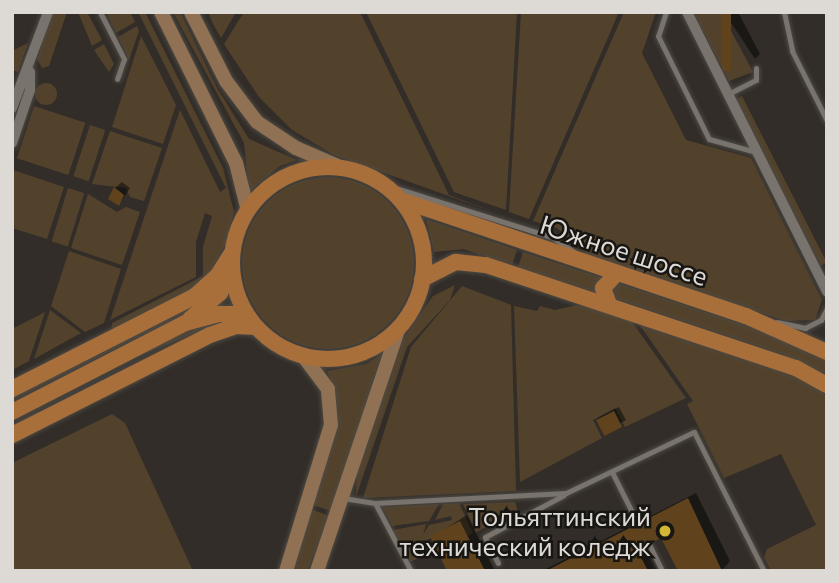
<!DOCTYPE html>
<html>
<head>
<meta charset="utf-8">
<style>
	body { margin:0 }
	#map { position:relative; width:839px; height:583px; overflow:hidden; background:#322d28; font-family:Commissioner,sans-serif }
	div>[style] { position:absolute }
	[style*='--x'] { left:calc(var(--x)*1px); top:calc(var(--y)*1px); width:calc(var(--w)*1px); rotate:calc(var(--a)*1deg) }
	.green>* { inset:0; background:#53422b; transform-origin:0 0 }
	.round { border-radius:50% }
	.shadow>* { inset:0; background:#0007; transform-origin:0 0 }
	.building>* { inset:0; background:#60431c; transform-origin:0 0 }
	.roads { filter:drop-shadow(0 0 2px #4d4943) drop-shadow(0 0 2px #4d4943) }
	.service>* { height:5px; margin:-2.5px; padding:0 2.5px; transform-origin:2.5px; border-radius:2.5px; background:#79736d }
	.minor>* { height:10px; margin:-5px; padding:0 5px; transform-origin:5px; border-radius:5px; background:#79736d }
	.secondary>* { height:14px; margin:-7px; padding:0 7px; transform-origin:7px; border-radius:7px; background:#907154 }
	.primary>* { height:16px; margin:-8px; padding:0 8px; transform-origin:8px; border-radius:8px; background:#a86f3b }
	.primary>.ring { margin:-8px; padding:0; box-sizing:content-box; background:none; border:16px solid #a86f3b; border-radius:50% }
	.dots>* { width:19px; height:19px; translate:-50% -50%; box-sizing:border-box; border:4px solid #181613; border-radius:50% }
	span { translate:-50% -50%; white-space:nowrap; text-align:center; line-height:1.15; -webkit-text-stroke:5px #181613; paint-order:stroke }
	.street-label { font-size:26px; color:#dddad6 }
	.poi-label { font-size:26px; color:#dddad6 }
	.right { translate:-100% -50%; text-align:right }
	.frame { position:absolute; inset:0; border:14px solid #dddad6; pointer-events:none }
</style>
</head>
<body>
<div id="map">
	<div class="green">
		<i style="clip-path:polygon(52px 12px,67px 12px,49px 66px,42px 68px,37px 59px)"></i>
		<i style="clip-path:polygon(78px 12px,87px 12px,102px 40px,92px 46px)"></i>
		<i style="clip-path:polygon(106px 12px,130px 12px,135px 22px,116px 33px)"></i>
		<i style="clip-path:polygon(138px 12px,145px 12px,223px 168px,234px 212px,226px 243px,210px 273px,196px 287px,112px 329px,112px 323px,203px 276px,203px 247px,212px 216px,205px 213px,196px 242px,196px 277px,110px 320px,180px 110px,220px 192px,226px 188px)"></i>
		<i style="clip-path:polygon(173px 12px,180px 12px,217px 88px,249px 139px,297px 160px,280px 166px,249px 192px,244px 143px)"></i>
		<i style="clip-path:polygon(208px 12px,236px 12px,221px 38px,213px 24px)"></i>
		<i style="clip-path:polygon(244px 12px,360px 12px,449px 195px,499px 214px,334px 155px,292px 130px,259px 97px,224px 44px)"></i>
		<i style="clip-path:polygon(366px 12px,517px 12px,506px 210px,454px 192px)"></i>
		<i style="clip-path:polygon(521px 12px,619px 12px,529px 219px,509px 212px)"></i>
		<i style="clip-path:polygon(624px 12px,656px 12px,642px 53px,686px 140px,751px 158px,822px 300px,815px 320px,787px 321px,593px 260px,557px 228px,533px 221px)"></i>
		<i style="clip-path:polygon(693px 12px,721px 12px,753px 72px,729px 81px)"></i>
		<i style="clip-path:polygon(137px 26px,139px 31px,129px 60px,118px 37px)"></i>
		<i style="clip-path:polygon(141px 36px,176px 105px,163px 144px,112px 127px)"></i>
		<i style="clip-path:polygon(28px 43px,18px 72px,12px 70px,12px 51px)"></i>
		<i style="clip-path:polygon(104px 44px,114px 64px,109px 72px,94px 50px)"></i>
		<i class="round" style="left:35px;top:83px;width:22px;height:22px"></i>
		<i style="left:742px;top:96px;width:187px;height:7px;rotate:63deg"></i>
		<i style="left:34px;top:106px;width:54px;height:55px;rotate:18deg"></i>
		<i style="left:90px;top:125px;width:16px;height:54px;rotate:18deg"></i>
		<i style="clip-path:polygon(110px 131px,162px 148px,144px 201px,130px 197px,126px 188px,92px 184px)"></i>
		<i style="clip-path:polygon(13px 170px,64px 187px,47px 239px,12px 228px)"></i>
		<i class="round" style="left:242px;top:177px;width:172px;height:172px"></i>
		<i style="left:68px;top:188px;width:17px;height:56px;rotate:17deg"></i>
		<i style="clip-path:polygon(88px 194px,117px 212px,126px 207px,140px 212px,122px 265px,71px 248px)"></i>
		<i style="clip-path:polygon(426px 219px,517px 250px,512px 265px,463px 249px,434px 252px)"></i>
		<i style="clip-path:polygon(69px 251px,121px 269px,104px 323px,85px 332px,51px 306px)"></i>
		<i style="left:523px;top:252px;width:86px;height:16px;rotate:18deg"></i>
		<i style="clip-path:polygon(615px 282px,757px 329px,827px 358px,827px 376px,784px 355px,610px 297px,607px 287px)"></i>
		<i style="clip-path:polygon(455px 285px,450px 300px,407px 347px,356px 497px,357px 463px,395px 350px,433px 296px)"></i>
		<i style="clip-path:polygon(462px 286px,511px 305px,516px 491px,363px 498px,411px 347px)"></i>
		<i style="clip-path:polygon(581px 304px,630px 319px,686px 398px,625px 427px,615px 408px,593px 420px,602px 438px,520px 482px,514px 306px,537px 311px,540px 306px,555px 310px)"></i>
		<i style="clip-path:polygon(194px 307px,190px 311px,12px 400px,12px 395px)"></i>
		<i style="clip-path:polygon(50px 310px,81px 333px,34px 359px)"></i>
		<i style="clip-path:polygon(45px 312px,29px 361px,12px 370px,12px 329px)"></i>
		<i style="clip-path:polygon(637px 321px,764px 363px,806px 380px,827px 396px,827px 571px,771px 571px,764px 557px,767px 549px,816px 525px,781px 454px,724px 478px,687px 404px,693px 401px)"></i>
		<i style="left:207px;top:323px;width:5px;height:215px;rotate:68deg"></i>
		<i style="clip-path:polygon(382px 354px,331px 511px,313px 505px,336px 422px,334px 387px,327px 371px,366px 364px)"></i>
		<i style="clip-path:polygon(112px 414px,125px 423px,193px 571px,12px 571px,12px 463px)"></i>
		<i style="clip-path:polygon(515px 502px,518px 512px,476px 532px,463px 504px)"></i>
		<i style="clip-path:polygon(459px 503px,473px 533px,463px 538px,456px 526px,427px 540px,433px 551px,419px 557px,421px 538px,429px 525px,452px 520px,451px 516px,435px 520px,443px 504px)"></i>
		<i style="clip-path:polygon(439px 504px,429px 521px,392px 526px,382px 507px)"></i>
		<i style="left:311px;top:509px;width:19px;height:65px;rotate:21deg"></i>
		<i style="clip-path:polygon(426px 524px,417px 559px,410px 562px,393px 530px)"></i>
	</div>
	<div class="shadow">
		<i style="clip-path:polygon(724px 12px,738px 12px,760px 54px,755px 59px)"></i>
		<i style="clip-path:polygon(122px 182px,130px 188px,119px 204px,115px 188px)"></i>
		<i style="left:619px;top:407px;width:15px;height:25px;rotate:62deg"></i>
		<i style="clip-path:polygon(696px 493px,730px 561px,724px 568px,718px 571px,662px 535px,644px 544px,658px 571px,542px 571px)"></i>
		<i style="clip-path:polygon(467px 515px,495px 571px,449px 571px,432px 537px)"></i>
	</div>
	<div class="building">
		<i style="left:722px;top:12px;width:9px;height:59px"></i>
		<i style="clip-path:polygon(114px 187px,124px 195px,119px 206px,108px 199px)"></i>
		<i style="left:614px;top:411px;width:18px;height:20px;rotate:63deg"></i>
		<i style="clip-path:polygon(688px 498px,722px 571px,678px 571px,661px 538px,637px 550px,648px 571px,546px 571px)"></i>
		<i style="clip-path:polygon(460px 521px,485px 571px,447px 571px,430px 536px)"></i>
	</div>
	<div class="roads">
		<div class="service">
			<i style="--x:100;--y:12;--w:53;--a:62.9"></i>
			<i style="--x:124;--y:59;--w:21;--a:109"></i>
			<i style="--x:666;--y:12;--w:25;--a:108"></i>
			<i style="--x:658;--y:36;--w:115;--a:63.7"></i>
			<i style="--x:709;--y:139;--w:49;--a:15.5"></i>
			<i style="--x:784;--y:12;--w:40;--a:78"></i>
			<i style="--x:792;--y:51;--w:78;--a:63.4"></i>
			<i style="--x:728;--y:94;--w:31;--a:-27"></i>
			<i style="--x:756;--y:80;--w:12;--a:-90"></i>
			<i style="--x:386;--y:185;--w:174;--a:17.4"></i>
			<i style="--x:552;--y:237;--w:27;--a:34"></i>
			<i style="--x:777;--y:322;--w:29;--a:12"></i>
			<i style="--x:805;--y:328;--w:18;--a:-27"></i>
			<i style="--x:821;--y:320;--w:13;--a:-63"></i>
			<i style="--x:612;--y:472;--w:58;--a:63.4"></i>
			<i style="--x:343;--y:498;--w:32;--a:9"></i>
			<i style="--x:375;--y:503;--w:191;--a:-3"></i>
			<i style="--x:566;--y:493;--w:142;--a:-25.5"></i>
			<i style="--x:694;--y:432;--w:156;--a:63.3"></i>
			<i style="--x:375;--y:503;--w:77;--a:62.1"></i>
			<i style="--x:649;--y:544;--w:30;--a:64"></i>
			<i style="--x:498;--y:563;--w:29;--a:-117"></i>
			<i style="--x:485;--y:537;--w:89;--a:-28"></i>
		</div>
		<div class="minor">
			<i style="--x:687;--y:12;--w:313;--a:63.4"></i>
			<i style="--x:12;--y:108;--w:103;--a:-69.4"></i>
			<i style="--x:12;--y:143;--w:56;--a:-71.2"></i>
			<i style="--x:30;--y:90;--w:18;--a:-90"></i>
		</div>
		<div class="secondary">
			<i style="--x:161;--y:12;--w:169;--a:63.6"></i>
			<i style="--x:236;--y:163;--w:49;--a:76"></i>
			<i style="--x:191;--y:12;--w:77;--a:63.1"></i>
			<i style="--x:226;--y:81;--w:51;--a:52.9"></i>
			<i style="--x:257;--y:122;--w:47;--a:33.7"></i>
			<i style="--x:296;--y:148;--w:53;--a:23.2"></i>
			<i style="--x:286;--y:571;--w:153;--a:-72.9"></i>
			<i style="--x:331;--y:425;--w:36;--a:-95"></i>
			<i style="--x:328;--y:389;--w:40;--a:-127"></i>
			<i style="--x:317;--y:571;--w:256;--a:-71.4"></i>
		</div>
		<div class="primary">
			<i class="ring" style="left:232px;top:167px;width:176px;height:176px"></i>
			<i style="--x:404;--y:201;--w:361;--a:18.6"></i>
			<i style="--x:746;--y:316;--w:89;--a:24"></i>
			<i style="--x:422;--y:279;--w:38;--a:-27"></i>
			<i style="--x:456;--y:262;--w:30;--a:6"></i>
			<i style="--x:486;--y:265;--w:327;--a:18.4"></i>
			<i style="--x:796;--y:368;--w:35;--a:29"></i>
			<i style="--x:609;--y:304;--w:17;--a:-111"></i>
			<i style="--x:603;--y:288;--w:19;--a:-47"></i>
			<i style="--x:190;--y:319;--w:40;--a:-41"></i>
			<i style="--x:220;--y:293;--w:28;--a:-67"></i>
			<i style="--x:12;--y:389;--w:205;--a:-26.9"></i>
			<i style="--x:195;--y:296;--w:31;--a:-42"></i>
			<i style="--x:218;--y:275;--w:25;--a:-58"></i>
			<i style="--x:12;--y:412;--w:195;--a:-27.2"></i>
			<i style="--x:185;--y:323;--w:35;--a:-15"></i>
			<i style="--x:219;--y:314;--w:26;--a:0"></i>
			<i style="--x:12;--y:435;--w:222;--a:-26.8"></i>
			<i style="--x:210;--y:335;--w:28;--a:-19"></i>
			<i style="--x:236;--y:326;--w:20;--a:3"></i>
		</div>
	</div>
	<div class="dots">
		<i style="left:665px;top:531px;background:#d3b635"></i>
	</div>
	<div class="street-label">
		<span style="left:624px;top:250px;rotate:18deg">Южное шоссе</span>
	</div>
	<div class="poi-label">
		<span class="right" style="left:651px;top:531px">Тольяттинский<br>технический коледж</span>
	</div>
	<div class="frame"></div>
</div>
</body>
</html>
